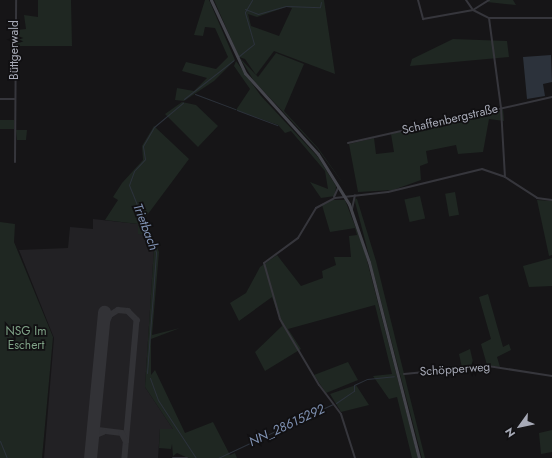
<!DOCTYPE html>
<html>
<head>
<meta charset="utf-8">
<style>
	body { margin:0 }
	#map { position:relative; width:552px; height:458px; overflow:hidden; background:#161517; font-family:Jost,sans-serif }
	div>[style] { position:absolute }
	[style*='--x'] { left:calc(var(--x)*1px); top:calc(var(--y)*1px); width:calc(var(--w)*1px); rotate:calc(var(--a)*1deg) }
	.built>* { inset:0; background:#222124 }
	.green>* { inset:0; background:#1f2722; transform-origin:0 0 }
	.water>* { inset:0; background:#2c323b }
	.stream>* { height:1px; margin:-0.5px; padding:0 0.5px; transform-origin:0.5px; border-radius:0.5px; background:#2c323b }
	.taxiway>* { height:5.5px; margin:-2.75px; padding:0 2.75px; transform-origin:2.75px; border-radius:2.75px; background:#323236 }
	.runway>* { height:13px; margin:-6.5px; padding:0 6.5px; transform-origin:6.5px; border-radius:6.5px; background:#323236 }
	.minor>* { height:2px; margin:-1px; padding:0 1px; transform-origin:1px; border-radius:1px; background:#36363c }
	.secondary>* { height:3px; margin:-1.5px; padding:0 1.5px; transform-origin:1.5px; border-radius:1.5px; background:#44454c }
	span { translate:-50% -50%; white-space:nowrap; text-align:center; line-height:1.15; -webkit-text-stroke:3.5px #111012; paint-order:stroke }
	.street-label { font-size:12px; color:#a7aab7 }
	.park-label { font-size:12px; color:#7fa287 }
	.water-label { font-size:13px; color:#7f91b2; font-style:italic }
	.north { position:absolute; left:500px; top:406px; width:40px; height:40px; -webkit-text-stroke:3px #111012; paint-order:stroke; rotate:237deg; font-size:11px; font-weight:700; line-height:16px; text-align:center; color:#a7aab7 }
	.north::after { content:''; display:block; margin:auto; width:14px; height:18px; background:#a7aab7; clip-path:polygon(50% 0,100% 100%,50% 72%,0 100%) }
</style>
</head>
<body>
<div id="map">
	<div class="built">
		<i style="clip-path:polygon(93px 219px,138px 224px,154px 248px,145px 387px,173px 429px,160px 429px,158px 458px,44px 458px,54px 338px,19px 250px,68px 248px,70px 227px,93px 229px)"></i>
	</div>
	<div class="green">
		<i style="clip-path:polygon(38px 0,71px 0,72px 46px,17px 46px,17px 30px,26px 29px,24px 15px,38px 17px)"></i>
		<i style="clip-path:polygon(205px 0,209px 0,235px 60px,214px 81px,184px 101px,175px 100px,177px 88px,194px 91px,207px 78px,182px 71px,186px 62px,216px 69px,228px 57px,215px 28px,205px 27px,203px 36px,194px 35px)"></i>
		<i style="clip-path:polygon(evenodd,214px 0,324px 0,335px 74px,274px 51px,256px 75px,245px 59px,239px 57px,214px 0,286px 7px,292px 8px,279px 36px,251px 26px,248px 14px,257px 17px,286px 7px)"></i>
		<i style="clip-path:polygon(490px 0,513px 0,516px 5px,487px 2px)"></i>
		<i style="clip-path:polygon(453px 39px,507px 41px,509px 57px,410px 66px,412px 59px)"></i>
		<i style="clip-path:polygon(276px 53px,304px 64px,284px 111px,318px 148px,348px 190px,317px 148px,254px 81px,240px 58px,258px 77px)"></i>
		<i style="clip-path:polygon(236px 61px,261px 96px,318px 157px,336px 186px,335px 196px,321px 198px,310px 182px,328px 189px,325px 171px,291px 131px,285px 133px,278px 125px,236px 110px,250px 89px,234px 66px)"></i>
		<i style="clip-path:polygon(182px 102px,196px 105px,218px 126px,198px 147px,165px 114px)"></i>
		<i style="clip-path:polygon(503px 109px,504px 121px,489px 119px,483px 152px,458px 154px,456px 145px,426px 151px,428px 163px,420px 166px,421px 180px,393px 190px,358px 192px,349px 144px,374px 138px,376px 154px,394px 152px,391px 134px)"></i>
		<i style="left:0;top:120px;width:14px;height:9px"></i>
		<i style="clip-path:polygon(154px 126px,189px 159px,145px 218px,159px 252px,152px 335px,180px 328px,151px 339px,151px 375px,155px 370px,185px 433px,213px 422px,230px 455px,235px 453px,237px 458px,188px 458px,177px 453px,173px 456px,172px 444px,171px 449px,159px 448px,160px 429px,173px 429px,145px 387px,154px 248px,149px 235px,138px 234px,138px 224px,105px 220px,118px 200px,113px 197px,122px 183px,143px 160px,142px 146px)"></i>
		<i style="clip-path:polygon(16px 130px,27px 130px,26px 140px,17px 140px)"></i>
		<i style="left:455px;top:192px;width:23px;height:10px;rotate:80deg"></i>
		<i style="left:420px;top:196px;width:23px;height:16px;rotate:77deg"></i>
		<i style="clip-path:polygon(354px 198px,357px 199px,376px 261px,425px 458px,422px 458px)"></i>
		<i style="clip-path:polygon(332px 200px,345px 200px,364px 249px,418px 458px,412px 458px,397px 397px,389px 399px,373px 376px,392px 374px,375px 305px,288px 329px,301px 349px,265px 371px,255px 352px,282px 326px,272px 297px,239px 321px,230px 303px,246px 293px,260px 267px,277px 255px,301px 286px,323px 278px,322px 271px,336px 265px,334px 257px,351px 257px,349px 236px,357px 235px,355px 228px,330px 232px,322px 205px)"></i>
		<i style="clip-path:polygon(537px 200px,552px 201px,552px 255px,549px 256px)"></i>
		<i style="clip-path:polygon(0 222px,15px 224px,14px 242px,53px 337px,42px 458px,0 458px)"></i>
		<i style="clip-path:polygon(552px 258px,552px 286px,529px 287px,523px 266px)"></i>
		<i style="clip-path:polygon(488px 294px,503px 347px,509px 344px,511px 350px,497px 357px,500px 367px,487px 365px,481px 344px,491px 339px,479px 297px)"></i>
		<i style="clip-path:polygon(470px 349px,474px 366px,462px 368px,459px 354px)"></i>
		<i style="clip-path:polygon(348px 362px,358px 380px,326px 393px,314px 375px)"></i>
		<i style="clip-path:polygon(356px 385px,369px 405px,341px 412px,330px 394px)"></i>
		<i style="clip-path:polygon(552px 430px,552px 452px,541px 454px,539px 433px)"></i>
	</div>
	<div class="water">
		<i style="clip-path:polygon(551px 55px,552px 82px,543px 84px,545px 96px,527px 99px,523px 57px)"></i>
	</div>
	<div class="stream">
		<i style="--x:245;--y:9;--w:14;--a:21"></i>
		<i style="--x:258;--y:14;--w:29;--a:-16"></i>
		<i style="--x:286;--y:6;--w:34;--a:2"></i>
		<i style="--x:320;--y:7;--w:5;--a:-79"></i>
		<i style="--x:239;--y:56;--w:19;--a:-39"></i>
		<i style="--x:254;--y:44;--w:33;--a:-106"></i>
		<i style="--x:245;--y:12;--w:14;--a:-60"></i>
		<i style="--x:195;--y:94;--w:43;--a:20.6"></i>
		<i style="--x:184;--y:99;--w:63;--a:-38"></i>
		<i style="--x:237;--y:110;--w:43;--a:20.6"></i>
		<i style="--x:147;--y:373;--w:121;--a:-85.7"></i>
		<i style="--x:156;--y:252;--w:72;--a:-111.9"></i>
		<i style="--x:129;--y:185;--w:15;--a:-70"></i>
		<i style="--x:134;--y:171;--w:16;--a:-47"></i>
		<i style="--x:145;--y:159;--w:13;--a:-99"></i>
		<i style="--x:143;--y:146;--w:22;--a:-60"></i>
		<i style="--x:154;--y:127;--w:38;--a:-40"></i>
		<i style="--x:150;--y:378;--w:23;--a:70"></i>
		<i style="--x:158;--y:400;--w:69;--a:56.8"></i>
		<i style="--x:336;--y:403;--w:22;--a:-34"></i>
		<i style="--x:354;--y:391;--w:6;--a:-90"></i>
		<i style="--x:354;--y:385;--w:14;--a:-25"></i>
		<i style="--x:367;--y:379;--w:27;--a:-6"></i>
		<i style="--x:0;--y:441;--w:18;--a:68"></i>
		<i style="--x:218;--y:458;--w:127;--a:-25.2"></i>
	</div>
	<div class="taxiway">
		<i style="--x:102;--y:333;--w:20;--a:-66"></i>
		<i style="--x:110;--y:315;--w:9;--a:-32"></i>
		<i style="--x:118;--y:310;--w:10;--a:6"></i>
		<i style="--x:128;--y:311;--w:13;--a:45"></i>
		<i style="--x:137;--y:320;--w:139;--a:95"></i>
		<i style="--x:93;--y:422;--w:9;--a:58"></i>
		<i style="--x:98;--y:430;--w:24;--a:7"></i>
		<i style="--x:122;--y:433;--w:9;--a:63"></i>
		<i style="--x:91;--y:443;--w:9;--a:-58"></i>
		<i style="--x:96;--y:435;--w:8;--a:-23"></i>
	</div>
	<div class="runway">
		<i style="--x:90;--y:458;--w:147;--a:-84.5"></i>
	</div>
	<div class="minor">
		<i style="--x:418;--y:0;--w:20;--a:75"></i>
		<i style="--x:423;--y:19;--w:51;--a:-10.2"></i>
		<i style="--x:473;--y:10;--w:19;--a:-32"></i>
		<i style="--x:466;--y:0;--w:12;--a:55"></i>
		<i style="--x:473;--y:10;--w:18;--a:27"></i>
		<i style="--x:489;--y:18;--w:63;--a:0"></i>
		<i style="--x:489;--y:18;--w:91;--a:82.4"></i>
		<i style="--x:501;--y:108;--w:69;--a:86.7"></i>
		<i style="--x:0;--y:99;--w:15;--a:0"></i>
		<i style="--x:348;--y:143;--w:209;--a:-12.7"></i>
		<i style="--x:15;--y:162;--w:162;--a:-89.6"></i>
		<i style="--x:334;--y:197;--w:10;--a:-66"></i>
		<i style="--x:352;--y:209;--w:14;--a:-78"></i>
		<i style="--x:404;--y:374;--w:84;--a:-5.4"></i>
		<i style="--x:488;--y:366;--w:65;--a:8.9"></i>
		<i style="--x:173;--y:458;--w:14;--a:0"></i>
		<i style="--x:355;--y:458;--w:46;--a:-107.7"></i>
		<i style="--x:341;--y:414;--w:36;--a:-127"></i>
		<i style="--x:319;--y:385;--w:77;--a:-120.6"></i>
		<i style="--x:280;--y:319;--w:58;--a:-105.9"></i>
		<i style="--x:264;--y:263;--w:42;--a:-36.3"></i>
		<i style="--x:298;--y:238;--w:35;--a:-59"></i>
		<i style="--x:316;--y:208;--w:21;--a:-28"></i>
		<i style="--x:335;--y:198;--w:53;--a:-6.5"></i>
		<i style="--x:388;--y:192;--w:97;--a:-13.7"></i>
		<i style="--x:482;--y:169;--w:24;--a:19"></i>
		<i style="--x:505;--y:177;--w:38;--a:33"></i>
		<i style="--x:537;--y:198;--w:15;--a:8"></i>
	</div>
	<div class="secondary">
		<i style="--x:211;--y:0;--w:81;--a:65"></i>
		<i style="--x:245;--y:73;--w:109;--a:48"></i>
		<i style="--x:318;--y:154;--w:59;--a:58.2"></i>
		<i style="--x:349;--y:204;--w:61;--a:71"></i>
		<i style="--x:369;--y:262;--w:202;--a:75.7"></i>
	</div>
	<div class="street-label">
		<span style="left:15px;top:50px;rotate:-90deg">Büttgerwald</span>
		<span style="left:450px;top:120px;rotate:-13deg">Schaffenbergstraße</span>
		<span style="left:455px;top:370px;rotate:-4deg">Schöpperweg</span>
	</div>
	<div class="park-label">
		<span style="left:26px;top:339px">NSG Im<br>Eschert</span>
	</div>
	<div class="water-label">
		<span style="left:145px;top:227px;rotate:69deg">Trietbach</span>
		<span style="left:287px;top:426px;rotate:-25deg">NN_28615292</span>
	</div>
	<div class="north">N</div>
</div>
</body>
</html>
